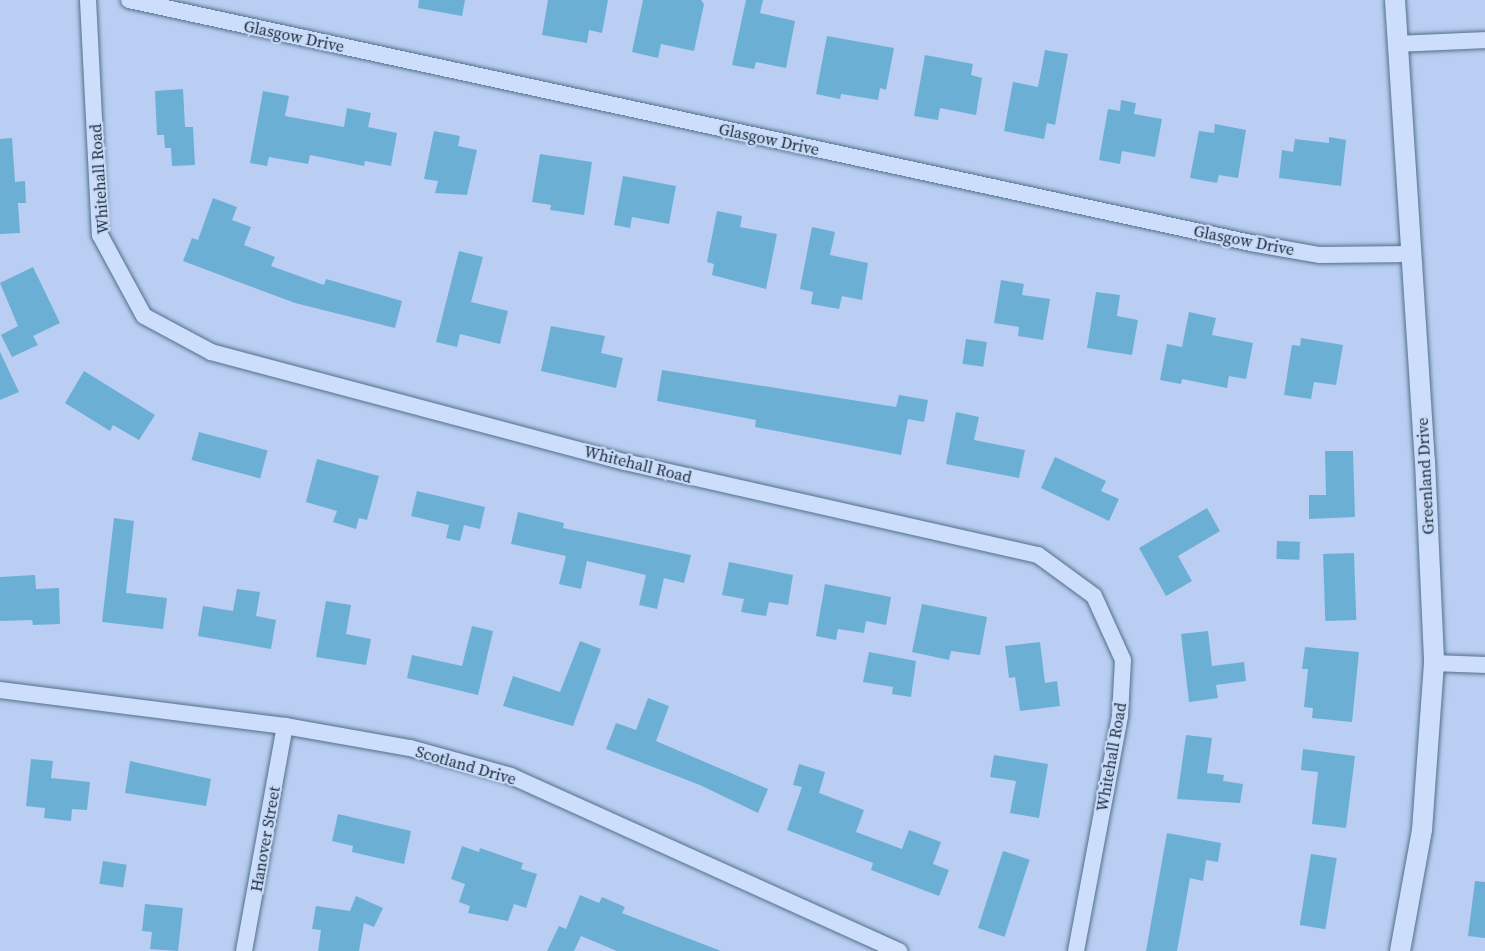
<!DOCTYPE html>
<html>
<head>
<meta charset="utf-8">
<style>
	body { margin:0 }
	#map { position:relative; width:1485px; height:951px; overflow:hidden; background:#b9cef2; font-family:"Source Serif 4",serif }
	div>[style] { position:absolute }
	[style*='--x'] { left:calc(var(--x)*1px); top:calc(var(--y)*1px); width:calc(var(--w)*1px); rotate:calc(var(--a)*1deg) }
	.building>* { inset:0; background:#6bb0d4; transform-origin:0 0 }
	.roads { filter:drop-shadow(0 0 2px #52708a) drop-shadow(0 0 2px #52708a) }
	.minor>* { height:16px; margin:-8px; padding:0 8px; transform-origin:8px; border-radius:8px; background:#cddefc }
	.tertiary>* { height:20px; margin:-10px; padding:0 10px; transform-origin:10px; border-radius:10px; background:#cddefc }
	span { translate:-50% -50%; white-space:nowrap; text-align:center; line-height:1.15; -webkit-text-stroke:4.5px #c9daf9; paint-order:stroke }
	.street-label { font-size:16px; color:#192b37 }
</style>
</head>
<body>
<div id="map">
	<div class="building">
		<i style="clip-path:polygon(419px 0,465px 0,462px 16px,418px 8px)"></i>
		<i style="clip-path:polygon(548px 0,608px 0,602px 33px,589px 30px,587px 43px,542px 35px)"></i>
		<i style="clip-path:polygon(643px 0,701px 0,704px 4px,694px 51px,661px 44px,658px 58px,632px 52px)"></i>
		<i style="clip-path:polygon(746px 0,763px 0,760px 13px,795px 21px,786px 68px,756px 62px,754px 69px,732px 65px)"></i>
		<i style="clip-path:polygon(827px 36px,894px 48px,886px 90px,880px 88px,878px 100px,841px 94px,840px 99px,816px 94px)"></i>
		<i style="clip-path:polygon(1045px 50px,1068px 54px,1055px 125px,1047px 123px,1044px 139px,1004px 131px,1013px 82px,1038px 87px)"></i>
		<i style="clip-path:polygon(925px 55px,973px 64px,971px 75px,982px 78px,976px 115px,940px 108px,938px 120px,914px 116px)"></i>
		<i style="clip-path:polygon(183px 89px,185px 127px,193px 127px,195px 165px,172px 166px,171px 148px,165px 148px,164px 135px,157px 135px,155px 91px)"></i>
		<i style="clip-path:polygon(263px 91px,289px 96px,285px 116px,344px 127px,347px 108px,371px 113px,368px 127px,397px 133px,391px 166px,365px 161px,364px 166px,310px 155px,308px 164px,269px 157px,267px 166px,250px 163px)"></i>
		<i style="clip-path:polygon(1121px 100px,1136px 103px,1134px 114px,1162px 119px,1155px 157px,1122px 151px,1120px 164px,1099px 160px,1108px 109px,1120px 111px)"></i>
		<i style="clip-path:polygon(1215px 124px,1246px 130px,1238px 178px,1219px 175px,1217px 183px,1190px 178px,1199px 131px,1214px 133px)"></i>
		<i style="clip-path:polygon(434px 131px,460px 136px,458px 146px,477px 150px,467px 195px,435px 193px,438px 181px,424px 179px)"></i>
		<i style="clip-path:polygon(1329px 137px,1346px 140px,1341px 186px,1279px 178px,1282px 150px,1293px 152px,1295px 139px,1329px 143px)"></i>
		<i style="clip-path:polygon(12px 138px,15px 182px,25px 181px,26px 203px,18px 203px,20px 233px,0 234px,0 139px)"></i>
		<i style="clip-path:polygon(540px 154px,592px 162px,584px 215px,550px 210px,551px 205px,532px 202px)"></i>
		<i style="clip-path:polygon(623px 176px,676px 186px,669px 224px,632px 217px,630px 228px,614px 225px)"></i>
		<i style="clip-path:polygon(213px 198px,237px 207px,232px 220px,251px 227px,244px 245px,275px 257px,271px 266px,324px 285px,326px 279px,402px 301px,395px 328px,295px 303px,183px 261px,192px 238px,198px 240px)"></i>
		<i style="clip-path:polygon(717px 211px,742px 216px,740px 227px,777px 234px,766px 289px,712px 275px,714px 264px,707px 262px)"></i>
		<i style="clip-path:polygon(812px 227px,835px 232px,830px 255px,868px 263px,862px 300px,842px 296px,839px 309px,811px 304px,813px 292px,800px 289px)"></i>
		<i style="clip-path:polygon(459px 251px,483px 257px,471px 302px,508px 311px,500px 344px,460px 334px,457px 347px,436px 342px)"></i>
		<i style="clip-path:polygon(33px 267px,60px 323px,33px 336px,38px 345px,12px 357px,1px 335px,18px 326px,0 283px)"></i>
		<i style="clip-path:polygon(1001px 280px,1024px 284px,1022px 295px,1050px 299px,1043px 340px,1018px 336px,1019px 327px,994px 323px)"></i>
		<i style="clip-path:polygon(1096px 292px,1120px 295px,1117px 316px,1138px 320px,1132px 355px,1087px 348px)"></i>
		<i style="clip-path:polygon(1189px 312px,1216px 318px,1212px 335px,1253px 343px,1246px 379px,1229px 376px,1227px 388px,1182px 379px,1181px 384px,1160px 380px,1167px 344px,1182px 347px)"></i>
		<i style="clip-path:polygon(551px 326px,605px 336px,601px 353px,623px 358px,616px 388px,541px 371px)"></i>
		<i style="clip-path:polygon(1301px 338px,1343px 345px,1336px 385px,1314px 382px,1311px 399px,1284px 395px,1292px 345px,1300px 346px)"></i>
		<i style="left:966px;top:339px;width:21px;height:25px;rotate:8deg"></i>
		<i style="clip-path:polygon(0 352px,19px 392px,0 400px)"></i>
		<i style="clip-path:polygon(662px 370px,896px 407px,899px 395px,928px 400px,924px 422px,908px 419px,901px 455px,755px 427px,756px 420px,657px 401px)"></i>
		<i style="clip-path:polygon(84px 371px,155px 415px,139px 440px,113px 425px,110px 431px,65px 403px)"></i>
		<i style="clip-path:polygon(956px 412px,979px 417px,974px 440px,1025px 450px,1019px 478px,946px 464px)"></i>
		<i style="left:199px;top:432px;width:71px;height:29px;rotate:15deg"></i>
		<i style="clip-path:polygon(1325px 451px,1353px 451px,1355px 517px,1309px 519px,1309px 495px,1326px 495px)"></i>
		<i style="clip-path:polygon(1055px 457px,1106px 481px,1101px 491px,1119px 499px,1109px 521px,1041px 488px)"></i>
		<i style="clip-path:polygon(317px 459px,379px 476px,367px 520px,359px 518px,356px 529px,333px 522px,337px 511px,306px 502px)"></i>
		<i style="clip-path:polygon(417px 491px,485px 507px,480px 529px,464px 525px,460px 541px,446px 538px,449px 525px,411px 516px)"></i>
		<i style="clip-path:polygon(1207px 508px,1220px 531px,1178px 556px,1192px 581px,1166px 596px,1139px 548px)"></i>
		<i style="clip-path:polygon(518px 512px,564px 523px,563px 528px,691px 555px,684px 583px,664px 578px,657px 609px,639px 605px,646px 575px,587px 561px,581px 589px,559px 584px,566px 556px,511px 544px)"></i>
		<i style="clip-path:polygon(114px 518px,134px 521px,126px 593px,167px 598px,163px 629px,102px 622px)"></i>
		<i style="left:1277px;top:541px;width:23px;height:18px;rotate:2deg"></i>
		<i style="left:1354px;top:553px;width:67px;height:31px;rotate:88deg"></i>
		<i style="clip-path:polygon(729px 562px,793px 575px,788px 605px,769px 602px,766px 616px,741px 612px,744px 599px,722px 595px)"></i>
		<i style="clip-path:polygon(35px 575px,36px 589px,59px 588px,60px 624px,33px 625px,32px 620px,0 621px,0 577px)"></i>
		<i style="clip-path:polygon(825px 584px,891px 597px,886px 625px,866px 621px,864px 633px,838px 629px,836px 640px,816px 636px)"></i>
		<i style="clip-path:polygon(237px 589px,260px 592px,256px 616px,276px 620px,271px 649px,198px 636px,203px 606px,233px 611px)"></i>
		<i style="clip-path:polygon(326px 601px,351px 605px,346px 634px,371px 639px,366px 665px,316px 657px)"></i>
		<i style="clip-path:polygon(922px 604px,987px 617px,980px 655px,951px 651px,949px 660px,912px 652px)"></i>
		<i style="clip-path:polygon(472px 626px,493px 631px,478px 695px,407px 678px,412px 655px,462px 666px)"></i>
		<i style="clip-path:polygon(1208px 631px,1212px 666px,1244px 662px,1246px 681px,1216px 685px,1218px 698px,1189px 702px,1181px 634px)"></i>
		<i style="clip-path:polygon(580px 641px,601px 649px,573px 726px,503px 706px,513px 676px,560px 692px)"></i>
		<i style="clip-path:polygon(1040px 642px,1045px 683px,1057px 681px,1060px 706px,1020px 711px,1015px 677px,1009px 678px,1005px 646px)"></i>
		<i style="clip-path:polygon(1305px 647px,1359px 652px,1352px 722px,1312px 718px,1313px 708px,1304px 707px,1308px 669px,1302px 669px)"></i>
		<i style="clip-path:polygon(869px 652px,916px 661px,911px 697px,892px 694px,893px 687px,863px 682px)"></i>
		<i style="clip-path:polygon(648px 698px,669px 706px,656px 741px,768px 789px,758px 813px,700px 785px,606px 749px,616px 723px,636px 730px)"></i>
		<i style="clip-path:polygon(1186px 735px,1212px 738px,1207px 773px,1224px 775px,1223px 781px,1243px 784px,1240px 803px,1177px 799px)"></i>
		<i style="clip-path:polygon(1303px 749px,1355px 756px,1346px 828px,1312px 824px,1318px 772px,1301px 770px)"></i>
		<i style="clip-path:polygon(994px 755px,1048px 764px,1039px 818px,1010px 813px,1016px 781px,990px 777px)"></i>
		<i style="clip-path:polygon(31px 759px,53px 761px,51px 778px,90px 782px,87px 810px,72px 809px,71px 821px,44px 818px,45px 808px,26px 806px)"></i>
		<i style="clip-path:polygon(130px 761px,211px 779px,206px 806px,125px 793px)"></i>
		<i style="clip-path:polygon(799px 764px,825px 772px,819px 793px,864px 810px,856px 832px,902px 849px,909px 830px,941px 842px,933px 864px,949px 870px,939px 896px,871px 870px,873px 863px,787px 830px,802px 787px,793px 785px)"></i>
		<i style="clip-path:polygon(338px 814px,411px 831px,404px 864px,352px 852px,353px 846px,332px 841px)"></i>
		<i style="clip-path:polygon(1167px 833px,1221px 843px,1218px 862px,1206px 860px,1203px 881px,1190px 878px,1177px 951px,1146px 951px)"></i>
		<i style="clip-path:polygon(462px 846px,479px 852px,480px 848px,523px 863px,521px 869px,537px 874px,526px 908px,514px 904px,508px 921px,468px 913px,470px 906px,459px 902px,465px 884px,451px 879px)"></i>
		<i style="left:1003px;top:851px;width:28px;height:81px;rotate:18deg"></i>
		<i style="left:1311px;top:854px;width:26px;height:72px;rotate:9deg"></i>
		<i style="left:103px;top:861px;width:24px;height:23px;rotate:9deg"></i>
		<i style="clip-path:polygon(1475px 881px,1485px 882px,1485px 938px,1468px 936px)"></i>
		<i style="clip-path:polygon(580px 895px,599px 903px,602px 897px,625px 907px,622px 913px,721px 951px,617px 951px,581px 936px,574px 951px,547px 951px,559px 926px,566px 929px)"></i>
		<i style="clip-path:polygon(356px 896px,383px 908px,374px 927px,364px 923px,359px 951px,318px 951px,321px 930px,312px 929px,316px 906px,350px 911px)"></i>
		<i style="clip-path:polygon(145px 904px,183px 908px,178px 951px,150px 949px,152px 932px,142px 931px)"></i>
	</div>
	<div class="roads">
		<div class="minor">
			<i style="--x:88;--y:0;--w:235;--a:87.1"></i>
			<i style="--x:100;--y:235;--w:92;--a:61.5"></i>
			<i style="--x:144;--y:316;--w:76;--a:28.2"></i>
			<i style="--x:211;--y:352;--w:428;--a:14.9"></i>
			<i style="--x:625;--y:462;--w:423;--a:12.7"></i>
			<i style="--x:1038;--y:555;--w:69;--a:36.2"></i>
			<i style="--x:1094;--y:596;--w:70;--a:65.6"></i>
			<i style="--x:1123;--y:660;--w:56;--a:93.1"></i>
			<i style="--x:1120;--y:716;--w:239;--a:100.6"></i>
			<i style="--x:129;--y:0;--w:1148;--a:12.22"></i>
			<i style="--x:1251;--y:243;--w:70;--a:9.9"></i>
			<i style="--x:1320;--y:255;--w:92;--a:-0.6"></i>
			<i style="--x:1398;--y:44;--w:87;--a:-2.6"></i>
			<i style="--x:1434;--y:663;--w:51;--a:2.2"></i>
			<i style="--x:0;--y:690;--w:287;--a:7.2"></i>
			<i style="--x:285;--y:726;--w:127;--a:10"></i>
			<i style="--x:410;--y:748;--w:105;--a:15.5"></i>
			<i style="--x:511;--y:776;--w:426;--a:24.3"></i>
			<i style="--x:244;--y:951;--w:229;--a:-79.7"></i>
		</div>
		<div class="tertiary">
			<i style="--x:1395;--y:0;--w:462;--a:86.3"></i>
			<i style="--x:1425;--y:461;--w:202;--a:87.4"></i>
			<i style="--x:1434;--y:663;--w:167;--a:94.1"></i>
			<i style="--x:1422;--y:830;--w:123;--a:100.3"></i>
		</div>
	</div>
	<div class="street-label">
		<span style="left:294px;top:36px;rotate:12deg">Glasgow Drive</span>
		<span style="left:769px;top:139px;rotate:12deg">Glasgow Drive</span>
		<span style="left:99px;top:179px;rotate:-94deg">Whitehall Road</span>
		<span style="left:1244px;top:240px;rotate:11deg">Glasgow Drive</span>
		<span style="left:638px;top:464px;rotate:14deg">Whitehall Road</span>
		<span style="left:1425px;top:476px;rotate:-93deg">Greenland Drive</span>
		<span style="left:1111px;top:757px;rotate:-80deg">Whitehall Road</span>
		<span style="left:466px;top:765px;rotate:16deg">Scotland Drive</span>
		<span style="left:265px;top:839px;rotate:-80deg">Hanover Street</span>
	</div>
</div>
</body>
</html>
